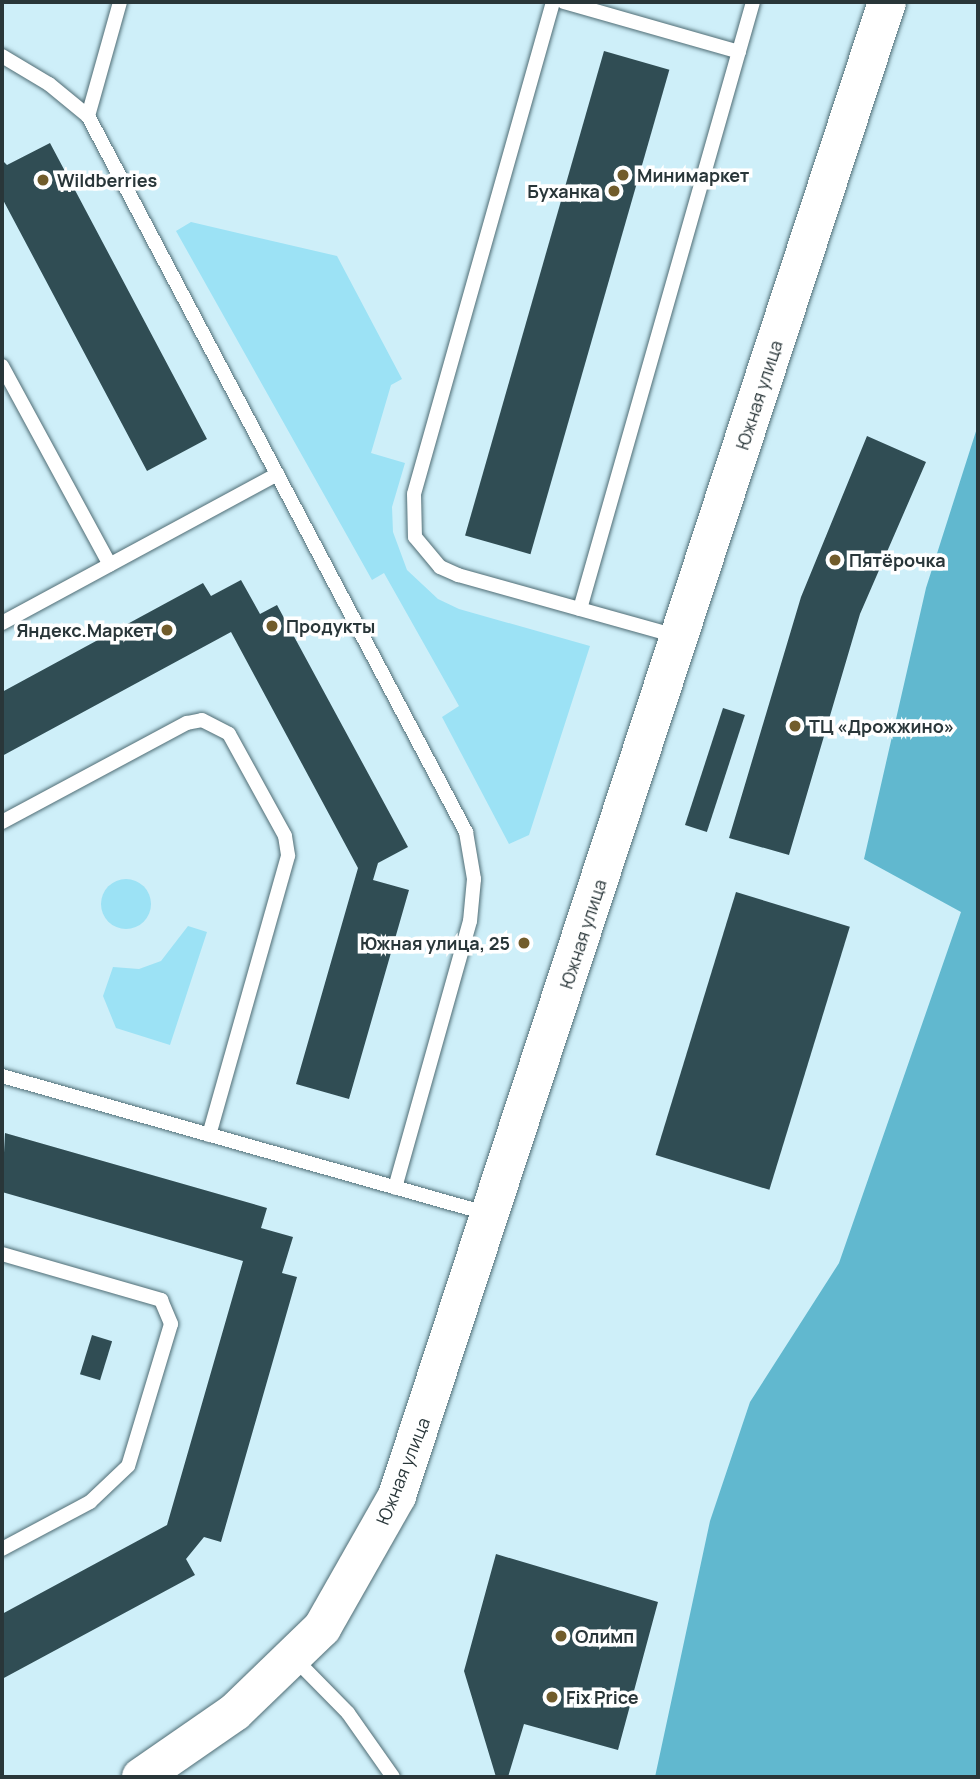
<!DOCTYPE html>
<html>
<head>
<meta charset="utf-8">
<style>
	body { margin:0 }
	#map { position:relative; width:980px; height:1779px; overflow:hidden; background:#ceeff9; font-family:Manrope,sans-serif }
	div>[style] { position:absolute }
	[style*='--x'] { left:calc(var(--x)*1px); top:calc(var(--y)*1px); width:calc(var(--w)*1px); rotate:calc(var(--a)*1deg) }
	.green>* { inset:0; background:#9ce2f5 }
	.round { border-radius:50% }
	.forest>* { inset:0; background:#61b8cf }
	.building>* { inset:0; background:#304d54; transform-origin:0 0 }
	.roads { filter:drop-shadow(0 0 2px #506d75) drop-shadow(0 0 2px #506d75) }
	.lane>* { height:14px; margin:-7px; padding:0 7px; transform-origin:7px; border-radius:7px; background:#fff }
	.secondary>* { height:38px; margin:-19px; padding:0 19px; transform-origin:19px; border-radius:19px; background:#fff }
	.dots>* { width:19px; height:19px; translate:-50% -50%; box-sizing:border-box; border:4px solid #fff; border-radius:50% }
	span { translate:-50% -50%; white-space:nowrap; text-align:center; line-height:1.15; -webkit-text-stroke:7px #fff; paint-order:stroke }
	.poi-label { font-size:18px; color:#293639; font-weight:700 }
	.left { translate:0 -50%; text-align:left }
	.right { translate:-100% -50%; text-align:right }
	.street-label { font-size:18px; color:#293639 }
	.frame { position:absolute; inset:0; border:4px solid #293639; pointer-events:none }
</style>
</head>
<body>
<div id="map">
	<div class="green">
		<i style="clip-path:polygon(191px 222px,337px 256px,402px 379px,391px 385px,371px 453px,405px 463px,392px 507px,393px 532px,407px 570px,438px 599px,459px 609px,590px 646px,529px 835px,509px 844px,442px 717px,459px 706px,384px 573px,372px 580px,176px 231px)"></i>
		<i class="round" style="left:101px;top:879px;width:50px;height:50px"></i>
		<i style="clip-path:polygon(188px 926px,207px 932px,170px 1045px,116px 1028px,103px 996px,113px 967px,139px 969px,161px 961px)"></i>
	</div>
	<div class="forest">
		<i style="clip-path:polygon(978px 425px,978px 1777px,655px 1777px,710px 1521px,750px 1402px,839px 1263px,961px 912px,864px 859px,926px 588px)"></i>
	</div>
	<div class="building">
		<i style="left:604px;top:51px;width:68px;height:504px;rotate:16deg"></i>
		<i style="clip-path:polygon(50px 143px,207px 439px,147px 471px,2px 198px,2px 160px,7px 165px)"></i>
		<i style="clip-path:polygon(867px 436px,926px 462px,860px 614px,789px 855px,729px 838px,801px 597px)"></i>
		<i style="clip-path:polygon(241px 580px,260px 614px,277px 605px,408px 847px,378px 863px,373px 880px,409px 890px,349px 1099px,296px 1084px,358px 868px,231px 632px,2px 756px,2px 692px,203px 583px,211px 596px)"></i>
		<i style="left:723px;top:708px;width:23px;height:123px;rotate:18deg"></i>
		<i style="left:736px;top:892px;width:119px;height:275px;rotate:17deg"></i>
		<i style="clip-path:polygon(5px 1133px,267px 1208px,261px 1228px,293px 1237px,282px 1273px,297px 1277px,221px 1542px,204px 1537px,186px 1559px,195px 1575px,2px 1679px,2px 1614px,167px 1525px,243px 1261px,2px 1192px)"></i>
		<i style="left:92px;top:1335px;width:21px;height:41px;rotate:17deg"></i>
		<i style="clip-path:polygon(496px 1554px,658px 1602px,618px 1750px,524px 1724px,508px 1777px,496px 1777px,464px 1671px)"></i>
	</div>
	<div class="roads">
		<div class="lane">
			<i style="--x:553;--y:2;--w:511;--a:105.78"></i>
			<i style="--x:414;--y:494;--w:43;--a:88.7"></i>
			<i style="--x:415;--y:537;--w:39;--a:50"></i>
			<i style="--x:440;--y:567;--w:20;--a:24"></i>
			<i style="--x:458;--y:575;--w:227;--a:15.6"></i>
			<i style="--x:564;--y:2;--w:182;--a:15.9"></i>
			<i style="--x:2;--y:56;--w:55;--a:30.8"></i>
			<i style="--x:49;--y:84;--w:50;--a:39.4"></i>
			<i style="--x:88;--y:116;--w:810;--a:62.17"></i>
			<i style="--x:466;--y:832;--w:48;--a:80.3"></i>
			<i style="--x:474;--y:879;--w:42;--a:95.4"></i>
			<i style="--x:470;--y:921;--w:277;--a:105.7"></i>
			<i style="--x:88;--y:116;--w:118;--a:-74.3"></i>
			<i style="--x:2;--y:366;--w:226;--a:61.5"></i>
			<i style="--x:580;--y:609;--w:631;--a:-74.09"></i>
			<i style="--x:2;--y:623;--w:313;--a:-28.4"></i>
			<i style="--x:2;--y:822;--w:210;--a:-28.2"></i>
			<i style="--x:187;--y:723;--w:15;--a:-11"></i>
			<i style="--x:202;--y:720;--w:30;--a:27"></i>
			<i style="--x:229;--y:734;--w:116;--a:61.2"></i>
			<i style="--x:285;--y:836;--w:20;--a:81"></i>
			<i style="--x:288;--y:856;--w:290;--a:105.8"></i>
			<i style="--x:2;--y:1076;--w:506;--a:15.82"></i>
			<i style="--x:2;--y:1254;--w:166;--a:16.1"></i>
			<i style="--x:161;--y:1300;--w:26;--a:67"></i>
			<i style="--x:171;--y:1324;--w:148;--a:106.8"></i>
			<i style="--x:128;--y:1466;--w:52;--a:136.5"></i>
			<i style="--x:90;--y:1502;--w:100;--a:151.9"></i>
			<i style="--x:294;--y:1658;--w:77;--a:45.5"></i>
			<i style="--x:348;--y:1713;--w:78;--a:54.9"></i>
		</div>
		<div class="secondary">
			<i style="--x:141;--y:1777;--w:114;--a:-34.7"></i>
			<i style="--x:235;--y:1712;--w:121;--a:-44"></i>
			<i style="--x:322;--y:1628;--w:152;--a:-60.4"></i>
			<i style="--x:397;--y:1496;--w:1572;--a:-71.84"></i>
		</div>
	</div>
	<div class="dots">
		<i style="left:623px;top:175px;background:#715c2b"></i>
		<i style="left:43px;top:180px;background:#715c2b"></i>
		<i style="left:614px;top:191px;background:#715c2b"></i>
		<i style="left:835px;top:560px;background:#715c2b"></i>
		<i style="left:272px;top:626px;background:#715c2b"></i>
		<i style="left:167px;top:630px;background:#715c2b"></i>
		<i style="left:795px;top:726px;background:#715c2b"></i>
		<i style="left:524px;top:943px;background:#715c2b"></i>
		<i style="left:561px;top:1636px;background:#715c2b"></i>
		<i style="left:552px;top:1697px;background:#715c2b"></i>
	</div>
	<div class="poi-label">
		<span class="left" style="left:637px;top:175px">Минимаркет</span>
		<span class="left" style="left:57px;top:180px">Wildberries</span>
		<span class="right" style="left:600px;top:191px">Буханка</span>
		<span class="left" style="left:849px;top:560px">Пятёрочка</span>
		<span class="left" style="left:286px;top:626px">Продукты</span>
		<span class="right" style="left:153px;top:630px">Яндекс.Маркет</span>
		<span class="left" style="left:809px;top:726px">ТЦ «Дрожжино»</span>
		<span class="right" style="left:510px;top:943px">Южная улица, 25</span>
		<span class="left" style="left:575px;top:1636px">Олимп</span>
		<span class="left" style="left:566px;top:1697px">Fix Price</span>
	</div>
	<div class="street-label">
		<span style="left:759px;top:395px;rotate:-72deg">Южная улица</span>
		<span style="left:583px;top:934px;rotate:-72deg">Южная улица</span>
		<span style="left:403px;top:1471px;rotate:-68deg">Южная улица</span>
	</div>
	<div class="frame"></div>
</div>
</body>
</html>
